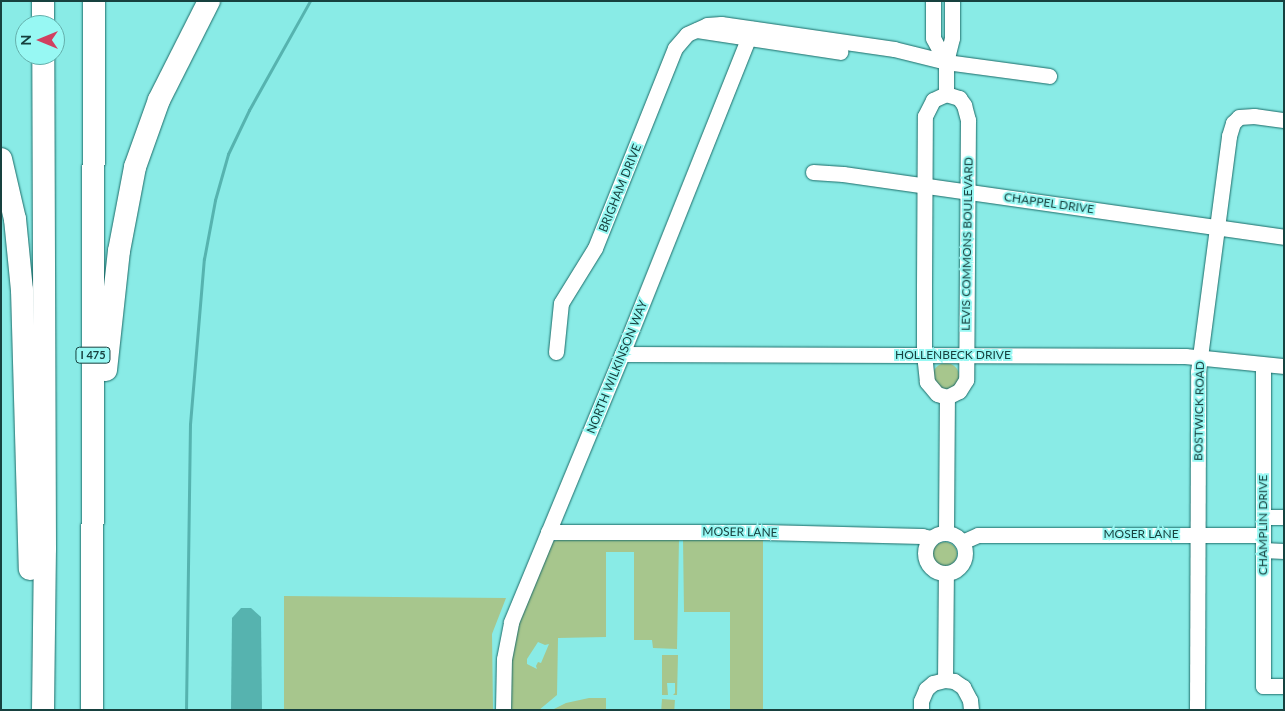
<!DOCTYPE html>
<html>
<head>
<meta charset="utf-8">
<style>
	body { margin:0 }
	#map { position:relative; width:1285px; height:711px; overflow:hidden; background:#89ebe6; font-family:Lato,sans-serif }
	div>[style] { position:absolute }
	[style*='--x'] { left:calc(var(--x)*1px); top:calc(var(--y)*1px); width:calc(var(--w)*1px); rotate:calc(var(--a)*1deg) }
	.green>* { inset:0; background:#a7c68d; transform-origin:0 0 }
	.round { border-radius:50% }
	.water>* { inset:0; background:#56b3af }
	.stream>* { height:3px; margin:-1.5px; padding:0 1.5px; transform-origin:1.5px; border-radius:1.5px; background:#56b3af }
	.roads { filter:drop-shadow(0 0 1px #1b6b68) drop-shadow(0 0 1px #1b6b68) }
	.minor>* { height:15px; margin:-7.5px; padding:0 7.5px; transform-origin:7.5px; border-radius:7.5px; background:#fff }
	.minor>.ring { margin:-7.5px; padding:0; box-sizing:content-box; background:none; border:15px solid #fff; border-radius:50% }
	.highway>* { height:22px; margin:-11px; padding:0 11px; transform-origin:11px; border-radius:11px; background:#fff }
	span { translate:-50% -50%; white-space:nowrap; text-align:center; line-height:1.15; -webkit-text-stroke:4px #97f8f3; paint-order:stroke }
	.shield-label span { padding:1px 4px; background:#97f8f3; border:1px solid; border-radius:4px; -webkit-text-stroke-width:0 }
	.shield-label { font-size:11px; color:#17413f; font-weight:700 }
	.street-label { font-size:12px; color:#17413f }
	.frame { position:absolute; inset:0; border:2px solid #17413f; pointer-events:none }
	.north { position:absolute; left:15px; top:15px; width:50px; height:50px; box-sizing:border-box; background:#97f8f3; border:1px solid #64afab; border-radius:50%; rotate:270deg; font-size:14px; font-weight:700; line-height:20px; text-align:center; color:#17413f }
	.north::after { content:''; display:block; margin:auto; width:18px; height:22px; background:#d04060; clip-path:polygon(50% 0,100% 100%,50% 72%,0 100%) }
</style>
</head>
<body>
<div id="map">
	<div class="green">
		<i class="round" style="left:933px;top:363px;width:26px;height:26px"></i>
		<i style="clip-path:polygon(evenodd,561px 539px,679px 539px,677px 649px,653px 648px,652px 640px,634px 640px,634px 552px,606px 552px,606px 637px,558px 638px,557px 695px,539px 710px,509px 710px,510px 670px,516px 624px,551px 542px,561px 539px,538px 642px,545px 645px,549px 644px,541px 663px,538px 662px,536px 666px,537px 669px,527px 664px,527px 659px,538px 642px)"></i>
		<i style="clip-path:polygon(683px 539px,763px 539px,763px 710px,730px 710px,730px 612px,684px 612px)"></i>
		<i class="round" style="left:933px;top:542px;width:24px;height:24px"></i>
		<i style="clip-path:polygon(284px 596px,506px 598px,492px 634px,493px 710px,284px 710px)"></i>
		<i style="clip-path:polygon(662px 655px,678px 655px,677px 695px,673px 695px,675px 693px,675px 683px,667px 683px,668px 695px,662px 695px)"></i>
		<i style="clip-path:polygon(589px 698px,606px 698px,606px 710px,552px 710px,566px 703px)"></i>
		<i style="left:662px;top:699px;width:13px;height:11px;rotate:4deg"></i>
	</div>
	<div class="water">
		<i style="clip-path:polygon(241px 608px,251px 608px,261px 617px,262px 710px,231px 710px,232px 618px)"></i>
	</div>
	<div class="stream">
		<i style="--x:186;--y:710;--w:286;--a:-89.2"></i>
		<i style="--x:190;--y:424;--w:166;--a:-85.2"></i>
		<i style="--x:204;--y:259;--w:60;--a:-79.4"></i>
		<i style="--x:215;--y:200;--w:48;--a:-74.2"></i>
		<i style="--x:228;--y:154;--w:49;--a:-64.5"></i>
		<i style="--x:249;--y:110;--w:125;--a:-60.8"></i>
	</div>
	<div class="roads">
		<div class="minor">
			<i style="--x:933;--y:1;--w:37;--a:90"></i>
			<i style="--x:933;--y:38;--w:27;--a:62"></i>
			<i style="--x:697;--y:30;--w:145;--a:8.7"></i>
			<i style="--x:946;--y:94;--w:14;--a:17"></i>
			<i style="--x:959;--y:98;--w:9;--a:54"></i>
			<i style="--x:964;--y:105;--w:16;--a:75"></i>
			<i style="--x:968;--y:120;--w:260;--a:90.4"></i>
			<i style="--x:966;--y:380;--w:13;--a:122"></i>
			<i style="--x:959;--y:391;--w:13;--a:153"></i>
			<i style="--x:947;--y:397;--w:10;--a:-163"></i>
			<i style="--x:937;--y:394;--w:16;--a:-130"></i>
			<i style="--x:927;--y:382;--w:27;--a:-96"></i>
			<i style="--x:924;--y:355;--w:69;--a:-90"></i>
			<i style="--x:924;--y:286;--w:170;--a:-89.7"></i>
			<i style="--x:925;--y:116;--w:18;--a:-63"></i>
			<i style="--x:933;--y:100;--w:14;--a:-25"></i>
			<i style="--x:946;--y:94;--w:32;--a:-90"></i>
			<i style="--x:946;--y:62;--w:25;--a:-76"></i>
			<i style="--x:952;--y:38;--w:37;--a:-90"></i>
			<i style="--x:813;--y:172;--w:30;--a:4"></i>
			<i style="--x:843;--y:174;--w:445;--a:8.1"></i>
			<i style="--x:556;--y:352;--w:49;--a:-84.2"></i>
			<i style="--x:561;--y:303;--w:65;--a:-58.3"></i>
			<i style="--x:595;--y:248;--w:215;--a:-68.2"></i>
			<i style="--x:675;--y:48;--w:18;--a:-49"></i>
			<i style="--x:687;--y:34;--w:22;--a:-24"></i>
			<i style="--x:707;--y:25;--w:14;--a:-4"></i>
			<i style="--x:721;--y:24;--w:175;--a:8.2"></i>
			<i style="--x:894;--y:49;--w:54;--a:14"></i>
			<i style="--x:946;--y:62;--w:104;--a:7.7"></i>
			<i style="--x:622;--y:354;--w:563;--a:0.2"></i>
			<i style="--x:1185;--y:356;--w:100;--a:5.8"></i>
			<i style="--x:1263;--y:365;--w:321;--a:90"></i>
			<i style="--x:1263;--y:686;--w:21;--a:0"></i>
			<i style="--x:1263;--y:517;--w:21;--a:0"></i>
			<i style="--x:548;--y:532;--w:215;--a:0"></i>
			<i style="--x:763;--y:532;--w:159;--a:1.4"></i>
			<i style="--x:922;--y:536;--w:9;--a:13"></i>
			<i style="--x:946;--y:532;--w:135;--a:-89.6"></i>
			<i class="ring" style="left:925px;top:533px;width:25px;height:25px"></i>
			<i style="--x:962;--y:542;--w:17;--a:-24"></i>
			<i style="--x:978;--y:535;--w:285;--a:0"></i>
			<i style="--x:1263;--y:550;--w:21;--a:3"></i>
			<i style="--x:945;--y:680;--w:106;--a:-89.5"></i>
			<i style="--x:503;--y:710;--w:51;--a:-88.9"></i>
			<i style="--x:504;--y:659;--w:38;--a:-79"></i>
			<i style="--x:511;--y:622;--w:290;--a:-67.5"></i>
			<i style="--x:622;--y:354;--w:350;--a:-68.2"></i>
			<i style="--x:921;--y:710;--w:9;--a:-90"></i>
			<i style="--x:921;--y:701;--w:13;--a:-67"></i>
			<i style="--x:926;--y:689;--w:9;--a:-41"></i>
			<i style="--x:933;--y:683;--w:12;--a:-14"></i>
			<i style="--x:945;--y:680;--w:9;--a:6"></i>
			<i style="--x:954;--y:681;--w:11;--a:34"></i>
			<i style="--x:963;--y:687;--w:15;--a:62"></i>
			<i style="--x:970;--y:700;--w:10;--a:84"></i>
			<i style="--x:1197;--y:710;--w:338;--a:-89.8"></i>
			<i style="--x:1198;--y:372;--w:238;--a:-82.5"></i>
			<i style="--x:1229;--y:136;--w:14;--a:-73"></i>
			<i style="--x:1233;--y:123;--w:8;--a:-45"></i>
			<i style="--x:1239;--y:117;--w:15;--a:-4"></i>
			<i style="--x:1254;--y:116;--w:30;--a:8"></i>
		</div>
		<div class="highway">
			<i style="--x:43;--y:25;--w:24;--a:-90"></i>
			<i style="--x:1;--y:159;--w:62;--a:76.9"></i>
			<i style="--x:15;--y:219;--w:71;--a:84.4"></i>
			<i style="--x:22;--y:290;--w:279;--a:88.4"></i>
			<i style="--x:106;--y:370;--w:120;--a:-83.8"></i>
			<i style="--x:119;--y:251;--w:86;--a:-79.2"></i>
			<i style="--x:135;--y:167;--w:71;--a:-70.3"></i>
			<i style="--x:159;--y:100;--w:111;--a:-63.2"></i>
			<i style="--x:43;--y:710;--w:161;--a:-89.3"></i>
			<i style="--x:45;--y:549;--w:494;--a:-90.2"></i>
			<i style="--x:92;--y:710;--w:709;--a:-89.84"></i>
		</div>
	</div>
	<div class="shield-label">
		<span style="left:93px;top:355px">I 475</span>
	</div>
	<div class="street-label">
		<span style="left:620px;top:188px;rotate:-68deg">BRIGHAM DRIVE</span>
		<span style="left:1049px;top:203px;rotate:8deg">CHAPPEL DRIVE</span>
		<span style="left:967px;top:244px;rotate:-89deg">LEVIS COMMONS BOULEVARD</span>
		<span style="left:953px;top:355px">HOLLENBECK DRIVE</span>
		<span style="left:617px;top:367px;rotate:-68deg">NORTH WILKINSON WAY</span>
		<span style="left:1199px;top:411px;rotate:-89deg">BOSTWICK ROAD</span>
		<span style="left:1263px;top:525px;rotate:-90deg">CHAMPLIN DRIVE</span>
		<span style="left:740px;top:532px;rotate:1deg">MOSER LANE</span>
		<span style="left:1141px;top:534px">MOSER LANE</span>
	</div>
	<div class="frame"></div>
	<div class="north">N</div>
</div>
</body>
</html>
